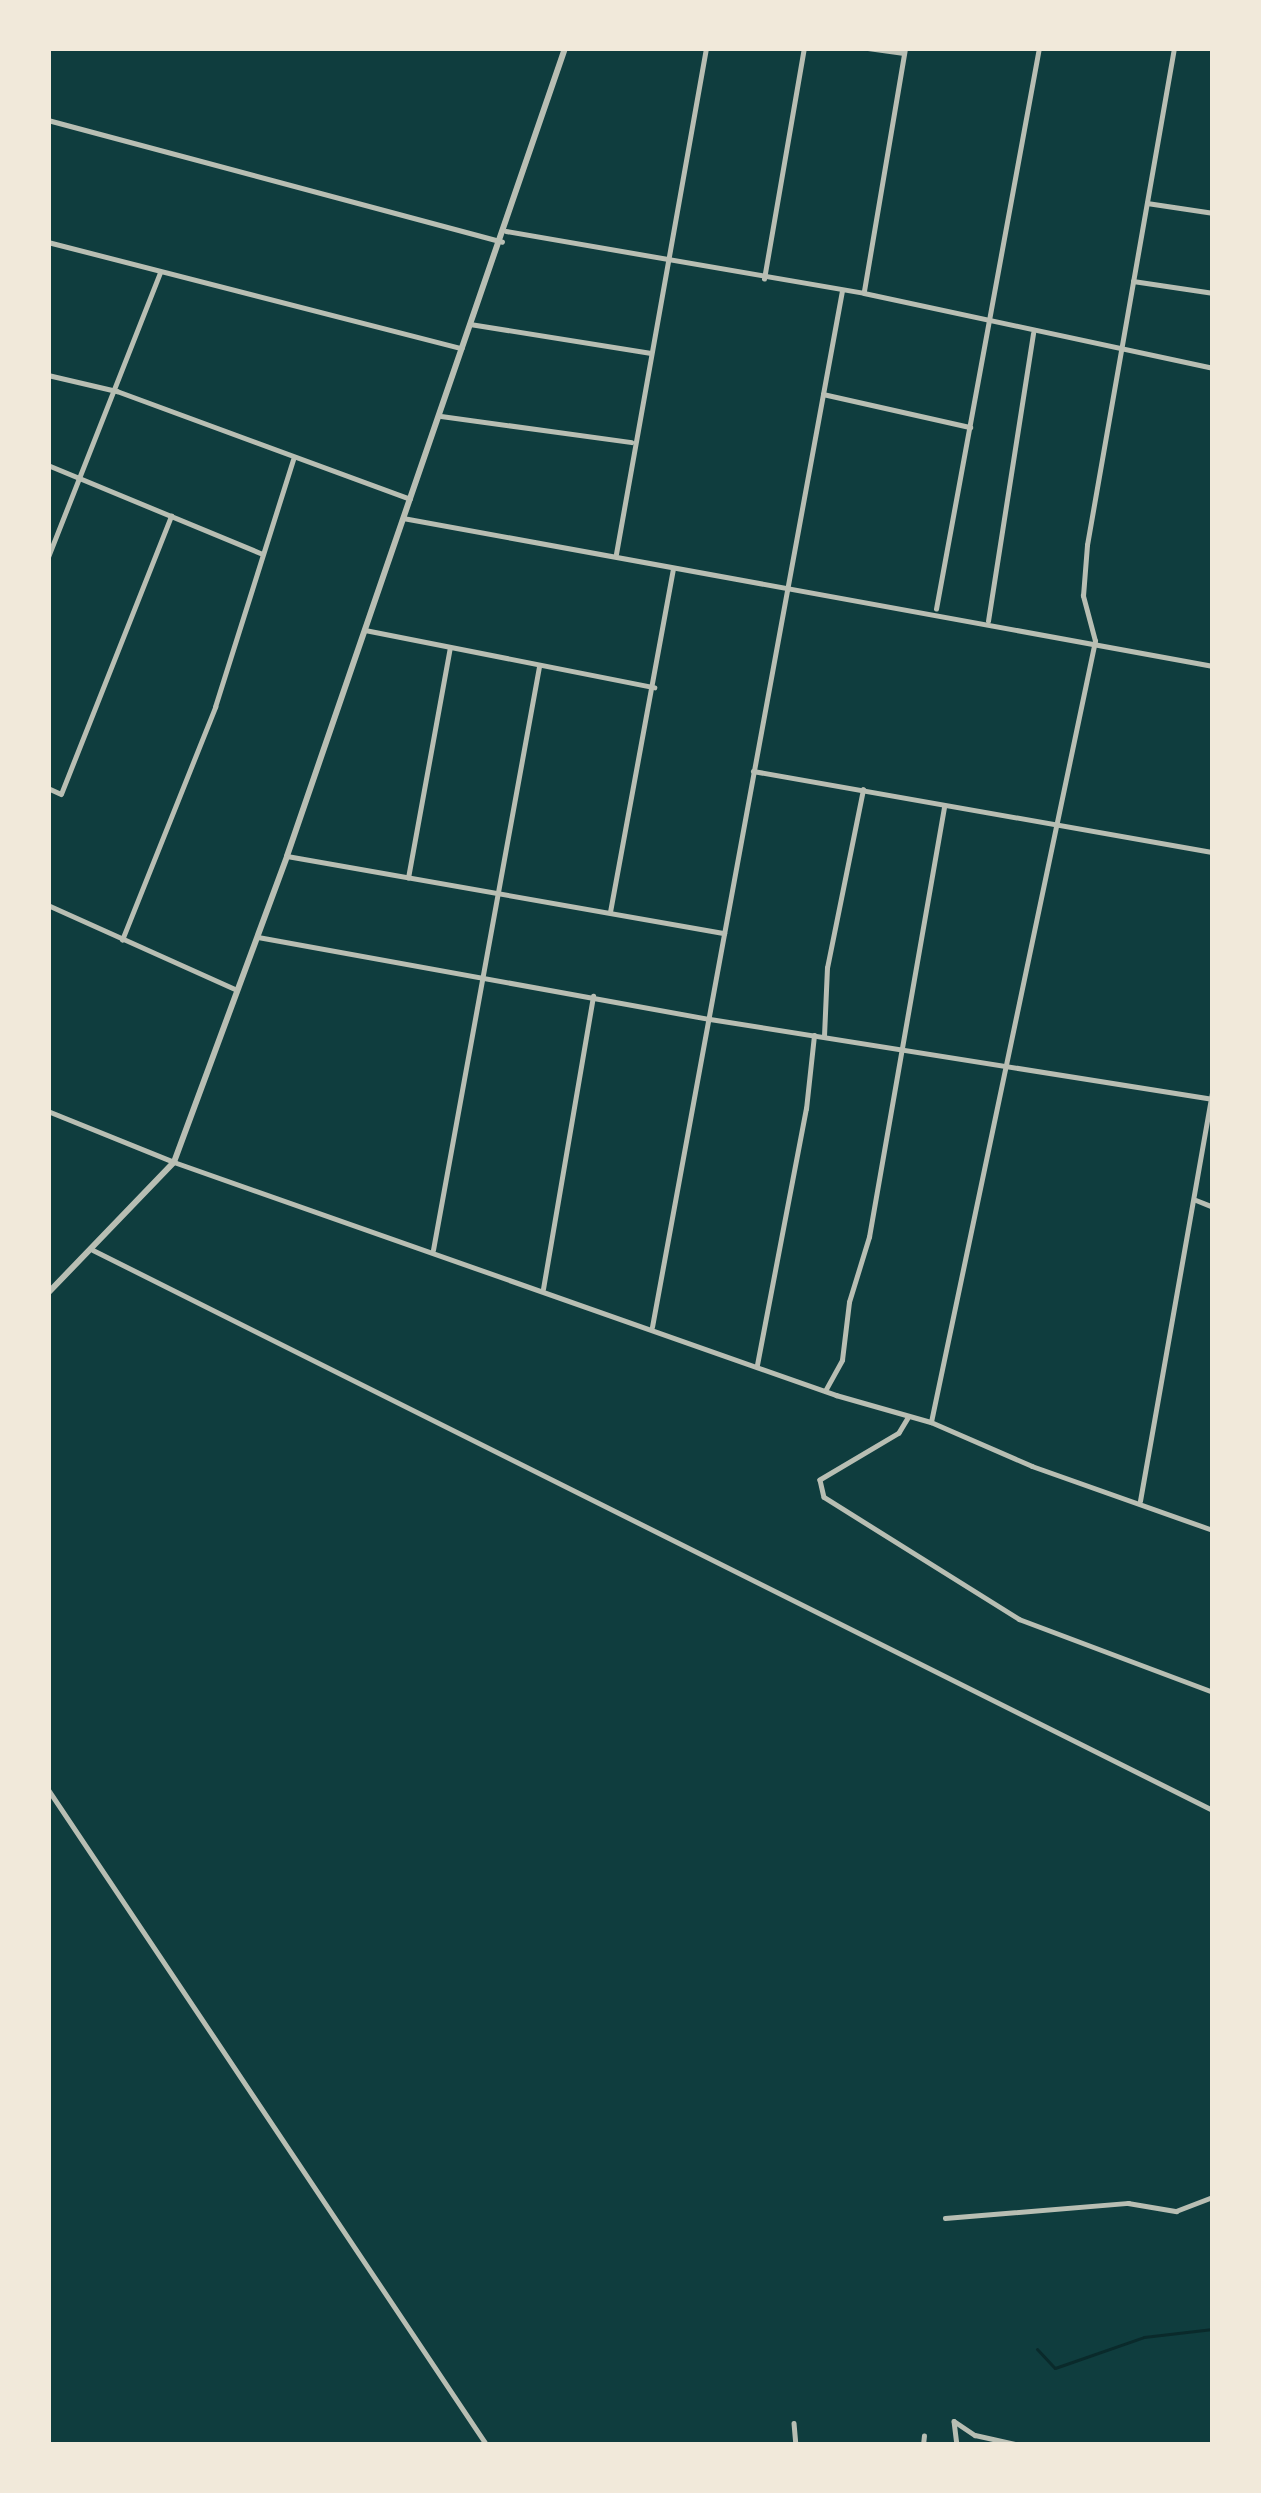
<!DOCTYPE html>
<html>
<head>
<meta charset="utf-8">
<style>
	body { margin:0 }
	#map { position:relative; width:1261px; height:2493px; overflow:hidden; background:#0f3d3e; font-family:"PT Sans",sans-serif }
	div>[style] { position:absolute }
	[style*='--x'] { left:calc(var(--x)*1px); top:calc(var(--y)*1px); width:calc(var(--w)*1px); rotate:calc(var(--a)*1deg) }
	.stream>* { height:3px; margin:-1.5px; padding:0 1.5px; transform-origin:1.5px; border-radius:1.5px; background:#0a2a2b }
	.minor>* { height:4.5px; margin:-2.25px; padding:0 2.25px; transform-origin:2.25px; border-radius:2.25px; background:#b8beb3 }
	.tertiary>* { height:6px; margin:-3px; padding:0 3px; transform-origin:3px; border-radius:3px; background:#b8beb3 }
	span { translate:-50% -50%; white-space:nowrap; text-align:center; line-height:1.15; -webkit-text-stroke:10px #f1e9da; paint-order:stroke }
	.frame { position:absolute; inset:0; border:51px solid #f1e9da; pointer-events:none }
</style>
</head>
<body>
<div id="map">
	<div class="stream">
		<i style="--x:1037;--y:2349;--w:26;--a:47"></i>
		<i style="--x:1055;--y:2368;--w:94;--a:-19.2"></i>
		<i style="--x:1144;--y:2337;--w:69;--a:-6.6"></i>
	</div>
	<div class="minor">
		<i style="--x:868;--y:48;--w:36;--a:8"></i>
		<i style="--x:48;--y:120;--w:470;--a:15"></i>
		<i style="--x:1147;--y:203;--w:67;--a:8.6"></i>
		<i style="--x:506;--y:231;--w:363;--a:9.8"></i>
		<i style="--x:864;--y:293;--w:357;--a:12.1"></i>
		<i style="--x:48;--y:242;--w:427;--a:14.4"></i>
		<i style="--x:764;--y:279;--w:234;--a:-80.2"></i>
		<i style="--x:1133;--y:281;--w:81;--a:8.5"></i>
		<i style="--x:864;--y:291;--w:246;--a:-80.4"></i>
		<i style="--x:470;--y:324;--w:183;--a:9.1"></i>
		<i style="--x:48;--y:375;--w:71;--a:13.1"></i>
		<i style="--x:117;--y:391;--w:312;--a:20.2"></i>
		<i style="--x:823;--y:394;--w:151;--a:12.7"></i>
		<i style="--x:441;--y:416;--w:192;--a:7.8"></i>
		<i style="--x:48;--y:465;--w:230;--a:22.5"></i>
		<i style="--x:403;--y:518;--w:823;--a:10.35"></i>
		<i style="--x:616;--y:554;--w:514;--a:-79.91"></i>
		<i style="--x:48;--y:557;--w:306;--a:-68.5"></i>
		<i style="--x:936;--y:609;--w:570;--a:-79.6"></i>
		<i style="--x:988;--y:621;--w:291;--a:-81.1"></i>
		<i style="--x:365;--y:630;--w:295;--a:11.2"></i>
		<i style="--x:753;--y:771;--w:467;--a:10"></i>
		<i style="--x:48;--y:788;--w:14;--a:25"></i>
		<i style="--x:61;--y:794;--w:299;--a:-68.4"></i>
		<i style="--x:287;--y:856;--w:444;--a:10"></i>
		<i style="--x:408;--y:878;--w:234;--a:-79.7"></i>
		<i style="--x:48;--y:905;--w:207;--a:24.2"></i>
		<i style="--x:610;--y:912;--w:349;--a:-79.6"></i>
		<i style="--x:258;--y:937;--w:459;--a:10.3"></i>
		<i style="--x:710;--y:1019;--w:509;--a:9.04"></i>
		<i style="--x:122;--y:940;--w:251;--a:-68.2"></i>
		<i style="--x:215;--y:707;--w:260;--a:-72.5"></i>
		<i style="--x:824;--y:1036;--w:68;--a:-87.5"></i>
		<i style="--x:827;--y:968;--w:182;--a:-78.6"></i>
		<i style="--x:48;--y:1111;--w:136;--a:22"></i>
		<i style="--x:174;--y:1162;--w:702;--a:19.39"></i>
		<i style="--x:836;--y:1395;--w:99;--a:15.9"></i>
		<i style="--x:931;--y:1422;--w:110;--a:23.5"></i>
		<i style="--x:1032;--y:1466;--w:192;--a:19.5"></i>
		<i style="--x:1196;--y:1200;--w:18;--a:22"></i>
		<i style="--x:93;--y:1250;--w:1252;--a:26.57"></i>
		<i style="--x:433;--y:1250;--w:593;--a:-79.7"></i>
		<i style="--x:543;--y:1289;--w:297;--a:-80.3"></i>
		<i style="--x:652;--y:1327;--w:1053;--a:-79.61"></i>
		<i style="--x:757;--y:1365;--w:261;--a:-79.2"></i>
		<i style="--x:806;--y:1109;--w:74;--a:-83.8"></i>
		<i style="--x:825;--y:1391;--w:35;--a:-61"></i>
		<i style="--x:842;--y:1360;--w:58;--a:-83.1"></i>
		<i style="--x:849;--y:1302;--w:68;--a:-72.9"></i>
		<i style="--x:869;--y:1237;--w:437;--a:-80.1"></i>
		<i style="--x:908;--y:1418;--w:17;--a:121"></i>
		<i style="--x:899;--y:1433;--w:92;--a:149.3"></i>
		<i style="--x:820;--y:1480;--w:17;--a:77"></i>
		<i style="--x:824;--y:1497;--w:230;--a:32"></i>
		<i style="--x:1019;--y:1619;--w:207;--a:20.6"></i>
		<i style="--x:931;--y:1422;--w:798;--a:-78.14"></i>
		<i style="--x:1095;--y:641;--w:47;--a:-104.9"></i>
		<i style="--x:1083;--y:596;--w:51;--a:-85.5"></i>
		<i style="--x:1087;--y:545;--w:505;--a:-80.07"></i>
		<i style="--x:1140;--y:1501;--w:419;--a:-80"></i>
		<i style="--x:48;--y:1789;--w:789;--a:56.21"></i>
		<i style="--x:945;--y:2218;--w:184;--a:-4.7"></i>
		<i style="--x:1128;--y:2203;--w:49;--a:9.5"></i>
		<i style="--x:1176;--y:2211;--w:40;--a:-21"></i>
		<i style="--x:954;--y:2421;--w:25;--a:34"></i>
		<i style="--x:975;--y:2435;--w:46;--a:12.5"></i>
		<i style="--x:954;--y:2421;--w:24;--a:83"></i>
		<i style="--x:794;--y:2423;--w:22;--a:85"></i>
		<i style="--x:923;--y:2445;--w:9;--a:-84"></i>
	</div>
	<div class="tertiary">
		<i style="--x:48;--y:1293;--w:182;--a:-46.1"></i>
		<i style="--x:174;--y:1162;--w:326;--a:-69.7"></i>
		<i style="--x:287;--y:856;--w:854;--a:-71.01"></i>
	</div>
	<div class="frame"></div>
</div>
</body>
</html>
